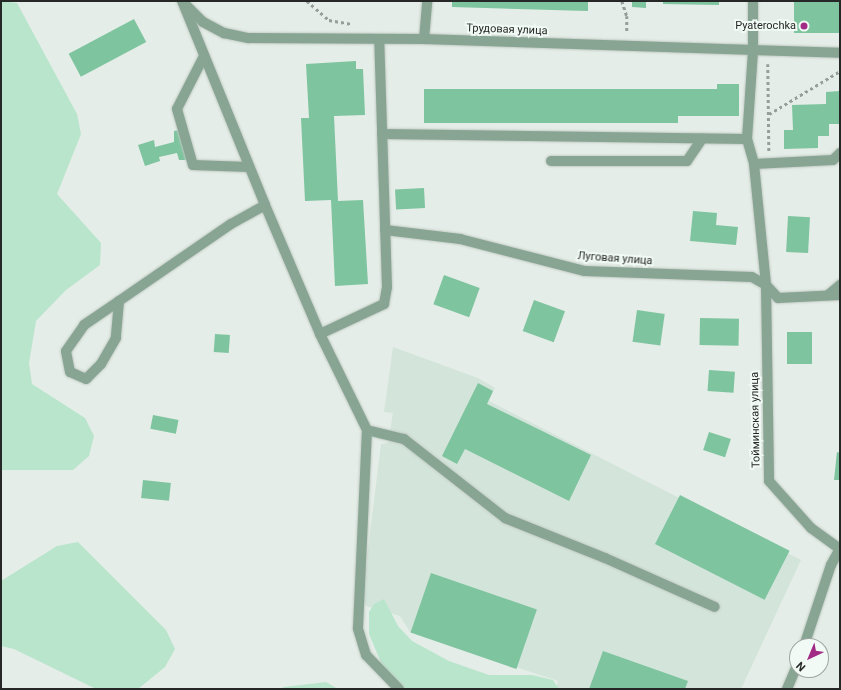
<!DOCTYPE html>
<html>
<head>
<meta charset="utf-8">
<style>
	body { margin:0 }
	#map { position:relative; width:841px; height:690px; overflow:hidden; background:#e4ede7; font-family:Roboto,sans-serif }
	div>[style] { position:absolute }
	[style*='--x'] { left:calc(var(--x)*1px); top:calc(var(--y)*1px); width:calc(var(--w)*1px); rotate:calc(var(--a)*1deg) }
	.built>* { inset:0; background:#d3e4da }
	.green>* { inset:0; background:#b9e5cc }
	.building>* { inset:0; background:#7ec49f; transform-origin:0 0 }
	.path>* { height:2.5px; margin-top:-1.25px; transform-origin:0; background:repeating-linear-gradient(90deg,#979e99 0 3px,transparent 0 6px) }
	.roads { filter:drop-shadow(0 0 1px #c2cac4) drop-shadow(0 0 1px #c2cac4) }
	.service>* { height:10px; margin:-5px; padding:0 5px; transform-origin:5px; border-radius:5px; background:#88a594 }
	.minor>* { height:10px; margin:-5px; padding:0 5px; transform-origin:5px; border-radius:5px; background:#88a594 }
	.tertiary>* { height:10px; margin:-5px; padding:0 5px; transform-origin:5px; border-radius:5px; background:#88a594 }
	.dots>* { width:11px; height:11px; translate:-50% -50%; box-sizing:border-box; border:2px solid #f1faf5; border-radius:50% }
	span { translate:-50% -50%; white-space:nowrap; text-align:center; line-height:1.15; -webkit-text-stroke:4px #f1faf5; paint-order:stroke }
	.poi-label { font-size:11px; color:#252826 }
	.right { translate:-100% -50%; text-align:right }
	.street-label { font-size:11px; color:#252826 }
	.frame { position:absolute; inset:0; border:2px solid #252826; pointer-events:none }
	.north { position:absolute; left:789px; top:638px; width:40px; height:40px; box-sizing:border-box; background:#f1faf5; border:1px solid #9fa6a2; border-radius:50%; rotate:224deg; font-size:11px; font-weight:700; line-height:16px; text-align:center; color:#252826 }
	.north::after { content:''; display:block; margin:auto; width:14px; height:18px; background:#a22c85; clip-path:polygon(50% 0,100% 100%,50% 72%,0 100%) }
</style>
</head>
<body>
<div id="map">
	<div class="built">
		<i style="clip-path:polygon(393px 347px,478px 378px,495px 388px,489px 401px,801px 560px,741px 689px,556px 689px,558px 681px,410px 632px,400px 616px,366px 606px,362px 598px,381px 444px,388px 443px,393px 413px,384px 412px)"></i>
	</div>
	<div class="green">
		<i style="clip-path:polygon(1px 1px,17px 3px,77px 114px,81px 134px,57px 194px,101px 243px,100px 265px,66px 290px,36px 321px,29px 363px,32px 384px,85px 418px,94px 436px,89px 456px,73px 470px,1px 470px)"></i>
		<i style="clip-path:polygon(78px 542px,166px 630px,175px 649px,165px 667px,138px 689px,96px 689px,14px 649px,1px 646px,1px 581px,57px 546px)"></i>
		<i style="clip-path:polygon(384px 599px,398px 626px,412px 641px,449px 661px,489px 675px,532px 675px,553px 680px,559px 689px,404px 689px,382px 665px,369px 634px,369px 612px,374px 604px)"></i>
		<i style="clip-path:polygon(326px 682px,338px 689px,281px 689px,284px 687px)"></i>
	</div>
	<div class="building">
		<i style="clip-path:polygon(452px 1px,588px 1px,588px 11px,452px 7px)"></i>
		<i style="clip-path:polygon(632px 1px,646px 1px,646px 8px,632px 7px)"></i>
		<i style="clip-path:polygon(663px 1px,719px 1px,719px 5px,663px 4px)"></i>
		<i style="left:794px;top:1px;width:46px;height:32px"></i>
		<i style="left:134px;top:19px;width:26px;height:74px;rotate:62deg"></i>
		<i style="clip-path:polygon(356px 61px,356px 69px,363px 69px,365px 115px,334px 116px,338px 201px,363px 200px,368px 284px,335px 286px,331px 200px,305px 201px,301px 118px,309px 118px,306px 64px)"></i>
		<i style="clip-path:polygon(717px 84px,739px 84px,739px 116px,678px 116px,678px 123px,424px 123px,424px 89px,717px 89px)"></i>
		<i style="clip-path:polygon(840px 91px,840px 124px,829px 124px,829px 136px,818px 136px,818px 148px,784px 149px,784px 130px,793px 130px,792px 105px,826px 104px,826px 92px)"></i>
		<i style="clip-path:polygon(179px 130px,189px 160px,179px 160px,177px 153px,159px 157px,160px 161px,145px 166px,138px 145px,154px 140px,155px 147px,174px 142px,174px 131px)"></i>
		<i style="left:424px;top:188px;width:20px;height:29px;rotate:87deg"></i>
		<i style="clip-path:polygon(693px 211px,717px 213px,716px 225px,738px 227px,736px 245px,690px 241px)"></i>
		<i style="left:788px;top:216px;width:22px;height:36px;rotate:3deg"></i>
		<i style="left:444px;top:275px;width:38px;height:31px;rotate:20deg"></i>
		<i style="left:534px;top:300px;width:33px;height:33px;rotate:20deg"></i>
		<i style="left:637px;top:310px;width:28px;height:32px;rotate:8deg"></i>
		<i style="left:700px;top:318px;width:39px;height:27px;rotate:1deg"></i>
		<i style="left:787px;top:332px;width:25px;height:32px"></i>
		<i style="left:215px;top:334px;width:15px;height:18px;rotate:4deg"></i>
		<i style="left:709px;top:370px;width:26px;height:21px;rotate:4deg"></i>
		<i style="clip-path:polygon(478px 383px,493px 391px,487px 404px,591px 455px,569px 501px,465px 449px,457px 464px,442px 456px)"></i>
		<i style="left:153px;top:415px;width:26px;height:14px;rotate:11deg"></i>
		<i style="left:709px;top:432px;width:23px;height:19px;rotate:18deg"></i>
		<i style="clip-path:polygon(837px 452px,840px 453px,840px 480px,834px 480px)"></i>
		<i style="left:143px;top:480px;width:28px;height:18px;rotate:6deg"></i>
		<i style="left:680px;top:495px;width:123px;height:55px;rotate:27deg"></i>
		<i style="left:431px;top:573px;width:112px;height:63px;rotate:19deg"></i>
		<i style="clip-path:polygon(603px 651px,688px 681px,685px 689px,589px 689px)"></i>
	</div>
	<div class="path">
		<i style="--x:307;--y:1;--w:29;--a:41"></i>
		<i style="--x:329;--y:20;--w:23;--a:10"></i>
		<i style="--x:622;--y:1;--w:16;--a:72"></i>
		<i style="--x:627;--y:16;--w:16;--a:90"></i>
		<i style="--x:768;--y:64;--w:87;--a:89.3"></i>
		<i style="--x:769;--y:114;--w:83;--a:-31.2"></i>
	</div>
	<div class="roads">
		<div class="service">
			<i style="--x:424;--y:39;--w:38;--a:-85"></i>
			<i style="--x:204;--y:56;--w:59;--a:117"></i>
			<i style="--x:177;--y:109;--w:58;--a:74.1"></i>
			<i style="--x:193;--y:165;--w:55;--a:2.1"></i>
			<i style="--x:382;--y:134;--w:365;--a:0.8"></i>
			<i style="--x:551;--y:161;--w:136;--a:0"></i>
			<i style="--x:687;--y:161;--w:27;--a:-56"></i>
			<i style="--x:754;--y:164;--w:79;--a:-2.9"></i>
			<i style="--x:833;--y:160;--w:10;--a:-45"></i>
			<i style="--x:828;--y:295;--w:16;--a:-40"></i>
			<i style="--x:119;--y:301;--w:37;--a:95"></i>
			<i style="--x:116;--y:338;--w:30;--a:120"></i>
			<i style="--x:101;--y:364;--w:21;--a:135"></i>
			<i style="--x:86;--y:379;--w:17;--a:-156"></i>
			<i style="--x:70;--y:372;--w:21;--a:-101"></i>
			<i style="--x:66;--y:351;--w:32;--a:-55"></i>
			<i style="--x:84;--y:325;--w:42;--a:-34.4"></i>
			<i style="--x:119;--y:301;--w:136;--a:-34.5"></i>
			<i style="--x:231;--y:224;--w:39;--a:-29"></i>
			<i style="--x:320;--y:334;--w:71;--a:-25.1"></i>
			<i style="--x:384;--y:304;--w:17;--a:-80"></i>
			<i style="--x:387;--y:287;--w:248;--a:-91.8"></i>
			<i style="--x:804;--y:646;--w:85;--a:-71.6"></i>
			<i style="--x:831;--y:565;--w:18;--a:-61"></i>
			<i style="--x:399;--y:689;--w:47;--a:-134.1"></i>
			<i style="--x:366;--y:655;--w:28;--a:-107"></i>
			<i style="--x:358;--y:628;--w:198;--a:-87.4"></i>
			<i style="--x:367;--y:430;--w:38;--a:14"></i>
			<i style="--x:404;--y:439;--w:128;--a:38"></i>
			<i style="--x:505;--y:518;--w:108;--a:21.8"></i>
			<i style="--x:605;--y:558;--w:120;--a:24"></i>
			<i style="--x:787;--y:689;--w:25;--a:-67"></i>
		</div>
		<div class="minor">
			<i style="--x:753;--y:1;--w:50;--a:90"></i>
			<i style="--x:753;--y:51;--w:88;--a:93.9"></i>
			<i style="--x:747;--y:139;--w:26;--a:74"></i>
			<i style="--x:754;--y:164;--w:122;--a:84.3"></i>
			<i style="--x:766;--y:285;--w:196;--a:89.1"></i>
			<i style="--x:769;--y:481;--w:63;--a:48.2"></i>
			<i style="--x:811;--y:528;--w:36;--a:36"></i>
			<i style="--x:183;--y:3;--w:218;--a:67.9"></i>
			<i style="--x:265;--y:205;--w:140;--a:66.9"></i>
			<i style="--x:320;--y:334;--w:107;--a:63.9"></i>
			<i style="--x:385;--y:230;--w:76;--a:6.8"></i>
			<i style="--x:460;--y:239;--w:129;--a:14.4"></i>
			<i style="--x:585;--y:271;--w:167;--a:2.1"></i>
			<i style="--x:752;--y:277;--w:16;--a:30"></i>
			<i style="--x:766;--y:285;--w:18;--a:47"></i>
			<i style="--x:778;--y:298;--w:62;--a:-2.8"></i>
		</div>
		<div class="tertiary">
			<i style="--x:182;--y:1;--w:30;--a:45"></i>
			<i style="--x:203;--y:22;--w:24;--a:28"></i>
			<i style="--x:224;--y:33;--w:25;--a:12"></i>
			<i style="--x:248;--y:38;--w:176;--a:0.3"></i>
			<i style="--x:424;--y:39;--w:416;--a:1.9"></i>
		</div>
	</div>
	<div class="dots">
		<i style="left:804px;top:26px;background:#a22c85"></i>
	</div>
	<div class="poi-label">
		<span class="right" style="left:796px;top:26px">Pyaterochka</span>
	</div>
	<div class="street-label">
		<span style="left:507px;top:30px;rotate:2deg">Трудовая улица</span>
		<span style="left:615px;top:259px;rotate:4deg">Луговая улица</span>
		<span style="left:756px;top:420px;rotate:-91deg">Тойминская улица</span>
	</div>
	<div class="frame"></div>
	<div class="north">N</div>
</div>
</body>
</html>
